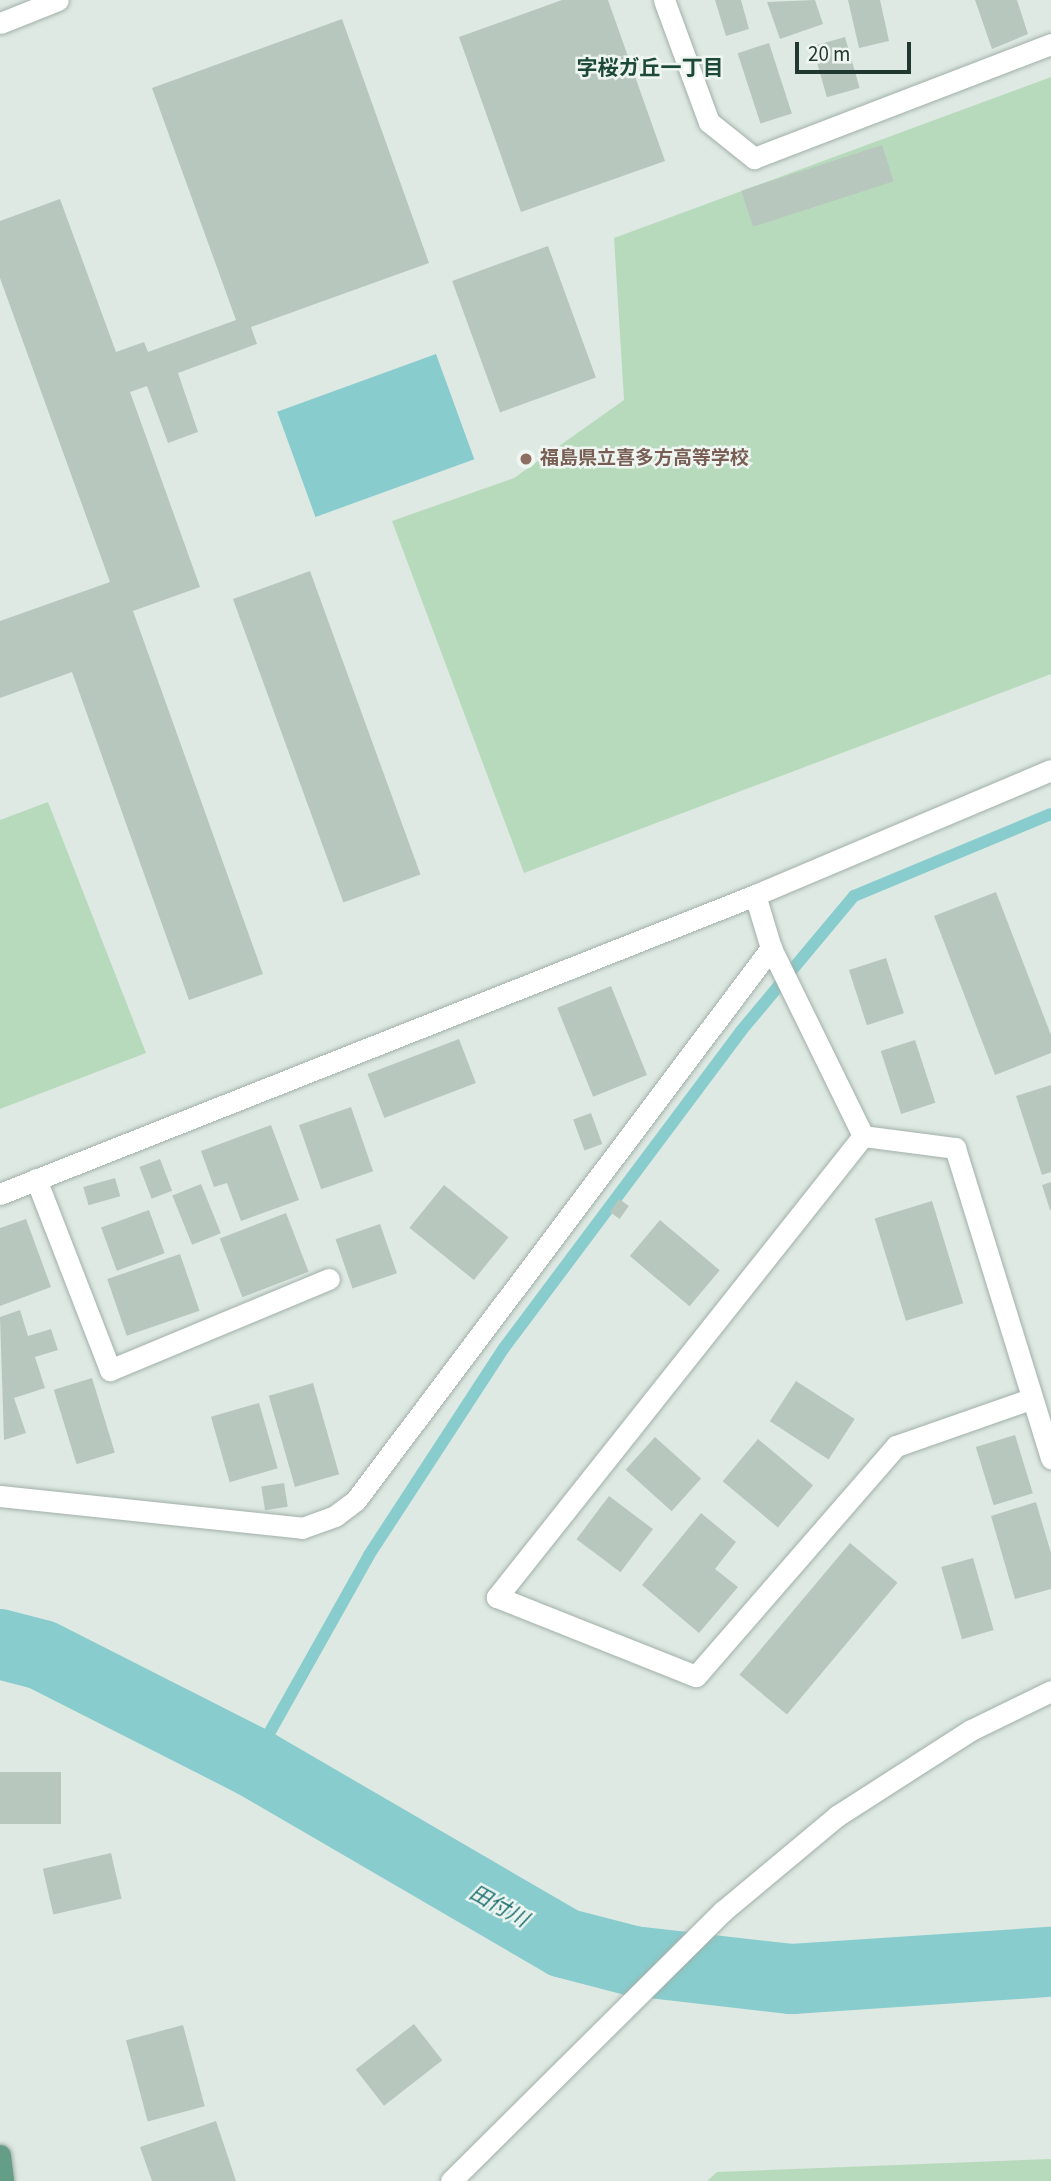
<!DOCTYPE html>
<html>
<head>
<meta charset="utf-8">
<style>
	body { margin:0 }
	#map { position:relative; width:1051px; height:2181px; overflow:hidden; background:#dee9e3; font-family:"Source Sans 3","Noto Sans JP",sans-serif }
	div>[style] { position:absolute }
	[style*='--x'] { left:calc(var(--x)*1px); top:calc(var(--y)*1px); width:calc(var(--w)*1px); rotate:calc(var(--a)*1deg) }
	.green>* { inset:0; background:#b8dabc }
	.water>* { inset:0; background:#88cccd; transform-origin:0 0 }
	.stream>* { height:12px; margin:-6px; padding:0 6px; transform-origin:6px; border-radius:6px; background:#88cccd }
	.river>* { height:70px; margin:-35px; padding:0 35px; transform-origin:35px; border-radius:35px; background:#88cccd }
	.building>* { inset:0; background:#b7c7be; transform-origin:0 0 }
	.roads { filter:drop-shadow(0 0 2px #a1b0a9) drop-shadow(0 0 2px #a1b0a9) }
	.street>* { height:21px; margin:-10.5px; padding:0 10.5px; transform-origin:10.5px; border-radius:10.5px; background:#fff }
	.secondary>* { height:21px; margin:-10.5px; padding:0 10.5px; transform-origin:10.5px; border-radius:10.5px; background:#fff }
	.primary>* { height:21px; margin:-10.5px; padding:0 10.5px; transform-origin:10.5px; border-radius:10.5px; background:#649e87 }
	.dots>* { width:19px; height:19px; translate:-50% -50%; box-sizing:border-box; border:4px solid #eff6f1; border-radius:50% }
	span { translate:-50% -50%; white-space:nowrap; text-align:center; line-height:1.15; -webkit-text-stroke:5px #eff6f1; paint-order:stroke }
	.education-label { font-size:19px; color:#785e54; font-weight:700 }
	.left { translate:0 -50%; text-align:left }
	.neighbourhood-label { font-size:21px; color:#1d4938; font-weight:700 }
	.water-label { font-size:21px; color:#1d6f71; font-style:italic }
	.scale { position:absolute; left:795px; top:42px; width:116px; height:32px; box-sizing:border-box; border:4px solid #20382f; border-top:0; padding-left:9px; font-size:21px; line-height:24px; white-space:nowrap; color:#20382f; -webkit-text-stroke:5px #eff6f1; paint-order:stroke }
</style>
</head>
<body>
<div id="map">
	<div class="green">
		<i style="clip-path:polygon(1051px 77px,1051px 674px,524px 873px,392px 521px,514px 478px,624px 400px,614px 238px)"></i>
		<i style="clip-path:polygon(48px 802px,146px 1053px,0 1109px,0 820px)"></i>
		<i style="clip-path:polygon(1051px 2159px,1051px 2181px,707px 2181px,717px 2172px)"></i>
	</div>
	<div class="water">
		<i style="left:436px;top:354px;width:112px;height:169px;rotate:70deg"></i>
	</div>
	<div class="stream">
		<i style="--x:253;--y:1762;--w:237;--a:-60.7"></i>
		<i style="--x:369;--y:1555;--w:247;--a:-56.9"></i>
		<i style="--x:504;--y:1348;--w:396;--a:-53.2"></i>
		<i style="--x:741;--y:1031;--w:176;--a:-50.1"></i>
		<i style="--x:854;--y:896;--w:213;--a:-22.6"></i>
	</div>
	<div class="river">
		<i style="--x:0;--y:1644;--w:43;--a:14.7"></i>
		<i style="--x:42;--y:1655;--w:237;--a:26.9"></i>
		<i style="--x:253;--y:1762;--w:360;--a:30.2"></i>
		<i style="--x:564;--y:1943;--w:71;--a:14.6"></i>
		<i style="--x:633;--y:1961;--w:160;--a:6.5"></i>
		<i style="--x:792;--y:1979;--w:260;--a:-3.8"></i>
	</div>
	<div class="building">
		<i style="clip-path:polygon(562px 0,608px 0,665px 161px,521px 212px,459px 37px)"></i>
		<i style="clip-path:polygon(715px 0,741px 0,749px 29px,726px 36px)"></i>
		<i style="clip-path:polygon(815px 0,823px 24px,780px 39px,767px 2px)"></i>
		<i style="clip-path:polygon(848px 0,880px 0,889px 41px,859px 48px)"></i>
		<i style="clip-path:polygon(975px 0,1017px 0,1028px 34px,992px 49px)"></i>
		<i style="clip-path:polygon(342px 19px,429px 263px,251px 327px,257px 344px,178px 373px,198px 432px,168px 443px,147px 386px,130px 392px,200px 587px,133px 611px,263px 974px,189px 1000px,72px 672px,0 698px,0 621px,110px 582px,0 278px,0 221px,60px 199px,116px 352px,144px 342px,148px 352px,236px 320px,152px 88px)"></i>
		<i style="left:845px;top:37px;width:53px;height:34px;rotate:74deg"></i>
		<i style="left:769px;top:43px;width:74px;height:33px;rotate:72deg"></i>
		<i style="left:882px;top:145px;width:38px;height:148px;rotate:72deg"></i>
		<i style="left:548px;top:246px;width:140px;height:102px;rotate:70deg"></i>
		<i style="left:310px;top:571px;width:323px;height:82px;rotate:70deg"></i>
		<i style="clip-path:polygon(996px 892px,1051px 1035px,1051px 1053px,995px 1075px,934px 916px)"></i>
		<i style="left:886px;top:958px;width:58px;height:39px;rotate:72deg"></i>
		<i style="left:611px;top:986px;width:96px;height:58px;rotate:68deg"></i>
		<i style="left:459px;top:1039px;width:47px;height:98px;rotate:69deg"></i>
		<i style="left:915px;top:1040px;width:66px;height:36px;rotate:72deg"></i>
		<i style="clip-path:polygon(1051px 1085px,1051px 1172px,1042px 1175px,1016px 1096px)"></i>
		<i style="left:351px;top:1107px;width:68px;height:55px;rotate:71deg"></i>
		<i style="left:591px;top:1113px;width:33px;height:19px;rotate:70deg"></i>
		<i style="clip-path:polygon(271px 1125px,299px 1200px,241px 1221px,227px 1183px,214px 1187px,201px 1151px)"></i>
		<i style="left:160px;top:1159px;width:34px;height:22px;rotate:69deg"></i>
		<i style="left:115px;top:1178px;width:19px;height:33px;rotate:74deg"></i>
		<i style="clip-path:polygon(1051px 1182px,1051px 1210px,1050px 1210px,1042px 1185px)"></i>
		<i style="left:201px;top:1184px;width:53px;height:31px;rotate:68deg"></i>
		<i style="left:444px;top:1185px;width:83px;height:55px;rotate:39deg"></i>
		<i style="left:619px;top:1199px;width:12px;height:16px;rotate:35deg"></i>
		<i style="left:932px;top:1201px;width:107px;height:60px;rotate:73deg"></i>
		<i style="left:149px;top:1210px;width:46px;height:51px;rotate:70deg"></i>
		<i style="left:286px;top:1213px;width:63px;height:71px;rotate:69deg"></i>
		<i style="clip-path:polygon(26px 1219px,51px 1287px,0 1306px,0 1228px)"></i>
		<i style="left:660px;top:1220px;width:78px;height:47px;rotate:40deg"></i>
		<i style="left:380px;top:1224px;width:52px;height:47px;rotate:71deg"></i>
		<i style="left:180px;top:1254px;width:60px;height:77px;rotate:71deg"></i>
		<i style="clip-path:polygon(20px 1310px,28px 1336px,51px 1329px,58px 1350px,35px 1357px,45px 1388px,14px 1398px,26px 1433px,4px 1440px,0 1317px)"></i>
		<i style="left:92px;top:1378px;width:78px;height:40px;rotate:73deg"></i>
		<i style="left:796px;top:1381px;width:70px;height:48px;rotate:33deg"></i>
		<i style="left:313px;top:1383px;width:95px;height:46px;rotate:74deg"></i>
		<i style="left:259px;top:1403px;width:68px;height:50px;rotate:74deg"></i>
		<i style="left:1015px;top:1435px;width:61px;height:41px;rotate:73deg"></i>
		<i style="left:655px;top:1437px;width:62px;height:44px;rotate:42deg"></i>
		<i style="left:758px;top:1439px;width:72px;height:55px;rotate:40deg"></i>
		<i style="left:284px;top:1483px;width:24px;height:23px;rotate:81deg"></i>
		<i style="left:609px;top:1496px;width:55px;height:54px;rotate:37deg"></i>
		<i style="clip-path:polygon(1036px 1502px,1051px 1553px,1051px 1589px,1015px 1599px,991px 1516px)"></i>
		<i style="clip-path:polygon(701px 1513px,736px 1542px,715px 1569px,738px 1587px,699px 1633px,642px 1585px)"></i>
		<i style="left:850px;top:1543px;width:62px;height:172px;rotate:40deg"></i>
		<i style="left:973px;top:1558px;width:75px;height:33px;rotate:74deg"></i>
		<i style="left:0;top:1772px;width:61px;height:52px"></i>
		<i style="left:111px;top:1853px;width:47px;height:70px;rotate:77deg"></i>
		<i style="left:414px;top:2024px;width:46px;height:74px;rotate:52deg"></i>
		<i style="left:183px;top:2025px;width:84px;height:59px;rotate:75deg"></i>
		<i style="clip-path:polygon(216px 2121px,236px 2181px,152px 2181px,140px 2147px)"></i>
	</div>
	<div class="roads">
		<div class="street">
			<i style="--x:664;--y:0;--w:130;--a:69.8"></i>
			<i style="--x:709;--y:122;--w:58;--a:38.7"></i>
			<i style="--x:754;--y:158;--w:318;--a:-21"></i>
			<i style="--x:0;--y:23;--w:62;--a:-21.6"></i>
			<i style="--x:755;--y:895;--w:55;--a:73.2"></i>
			<i style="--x:771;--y:948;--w:209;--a:63.9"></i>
			<i style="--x:863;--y:1136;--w:589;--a:128.45"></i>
			<i style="--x:497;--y:1597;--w:214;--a:21.7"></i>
			<i style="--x:696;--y:1676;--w:305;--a:-49"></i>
			<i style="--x:896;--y:1446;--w:142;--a:-19.3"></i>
			<i style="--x:863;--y:1136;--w:93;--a:7.4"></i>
			<i style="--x:955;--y:1148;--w:325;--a:72.8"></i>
			<i style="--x:36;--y:1179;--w:205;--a:68.8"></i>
			<i style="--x:110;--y:1370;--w:237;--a:-22.6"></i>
			<i style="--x:0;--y:1194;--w:812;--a:-21.6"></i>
			<i style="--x:755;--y:895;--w:321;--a:-22.9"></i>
			<i style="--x:0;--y:1496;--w:304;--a:6"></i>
			<i style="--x:302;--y:1528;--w:35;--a:-20"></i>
			<i style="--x:335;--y:1516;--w:26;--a:-37"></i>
			<i style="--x:356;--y:1500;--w:691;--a:-53.06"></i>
		</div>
		<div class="secondary">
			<i style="--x:451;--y:2181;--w:383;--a:-44.8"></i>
			<i style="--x:723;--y:1911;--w:148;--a:-39.8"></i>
			<i style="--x:837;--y:1816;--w:159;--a:-32.7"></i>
			<i style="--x:971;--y:1730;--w:89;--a:-26"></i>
		</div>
		<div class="primary">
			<i style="--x:0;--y:2155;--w:26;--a:83"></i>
		</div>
	</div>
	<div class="dots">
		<i style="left:526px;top:459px;background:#8d6e63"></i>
	</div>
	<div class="education-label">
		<span class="left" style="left:540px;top:459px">福島県立喜多方高等学校</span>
	</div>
	<div class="neighbourhood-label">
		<span style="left:650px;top:68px">字桜ガ丘一丁目</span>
	</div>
	<div class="water-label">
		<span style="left:499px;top:1906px;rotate:29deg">田付川</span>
	</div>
	<div class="scale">20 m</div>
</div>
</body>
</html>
